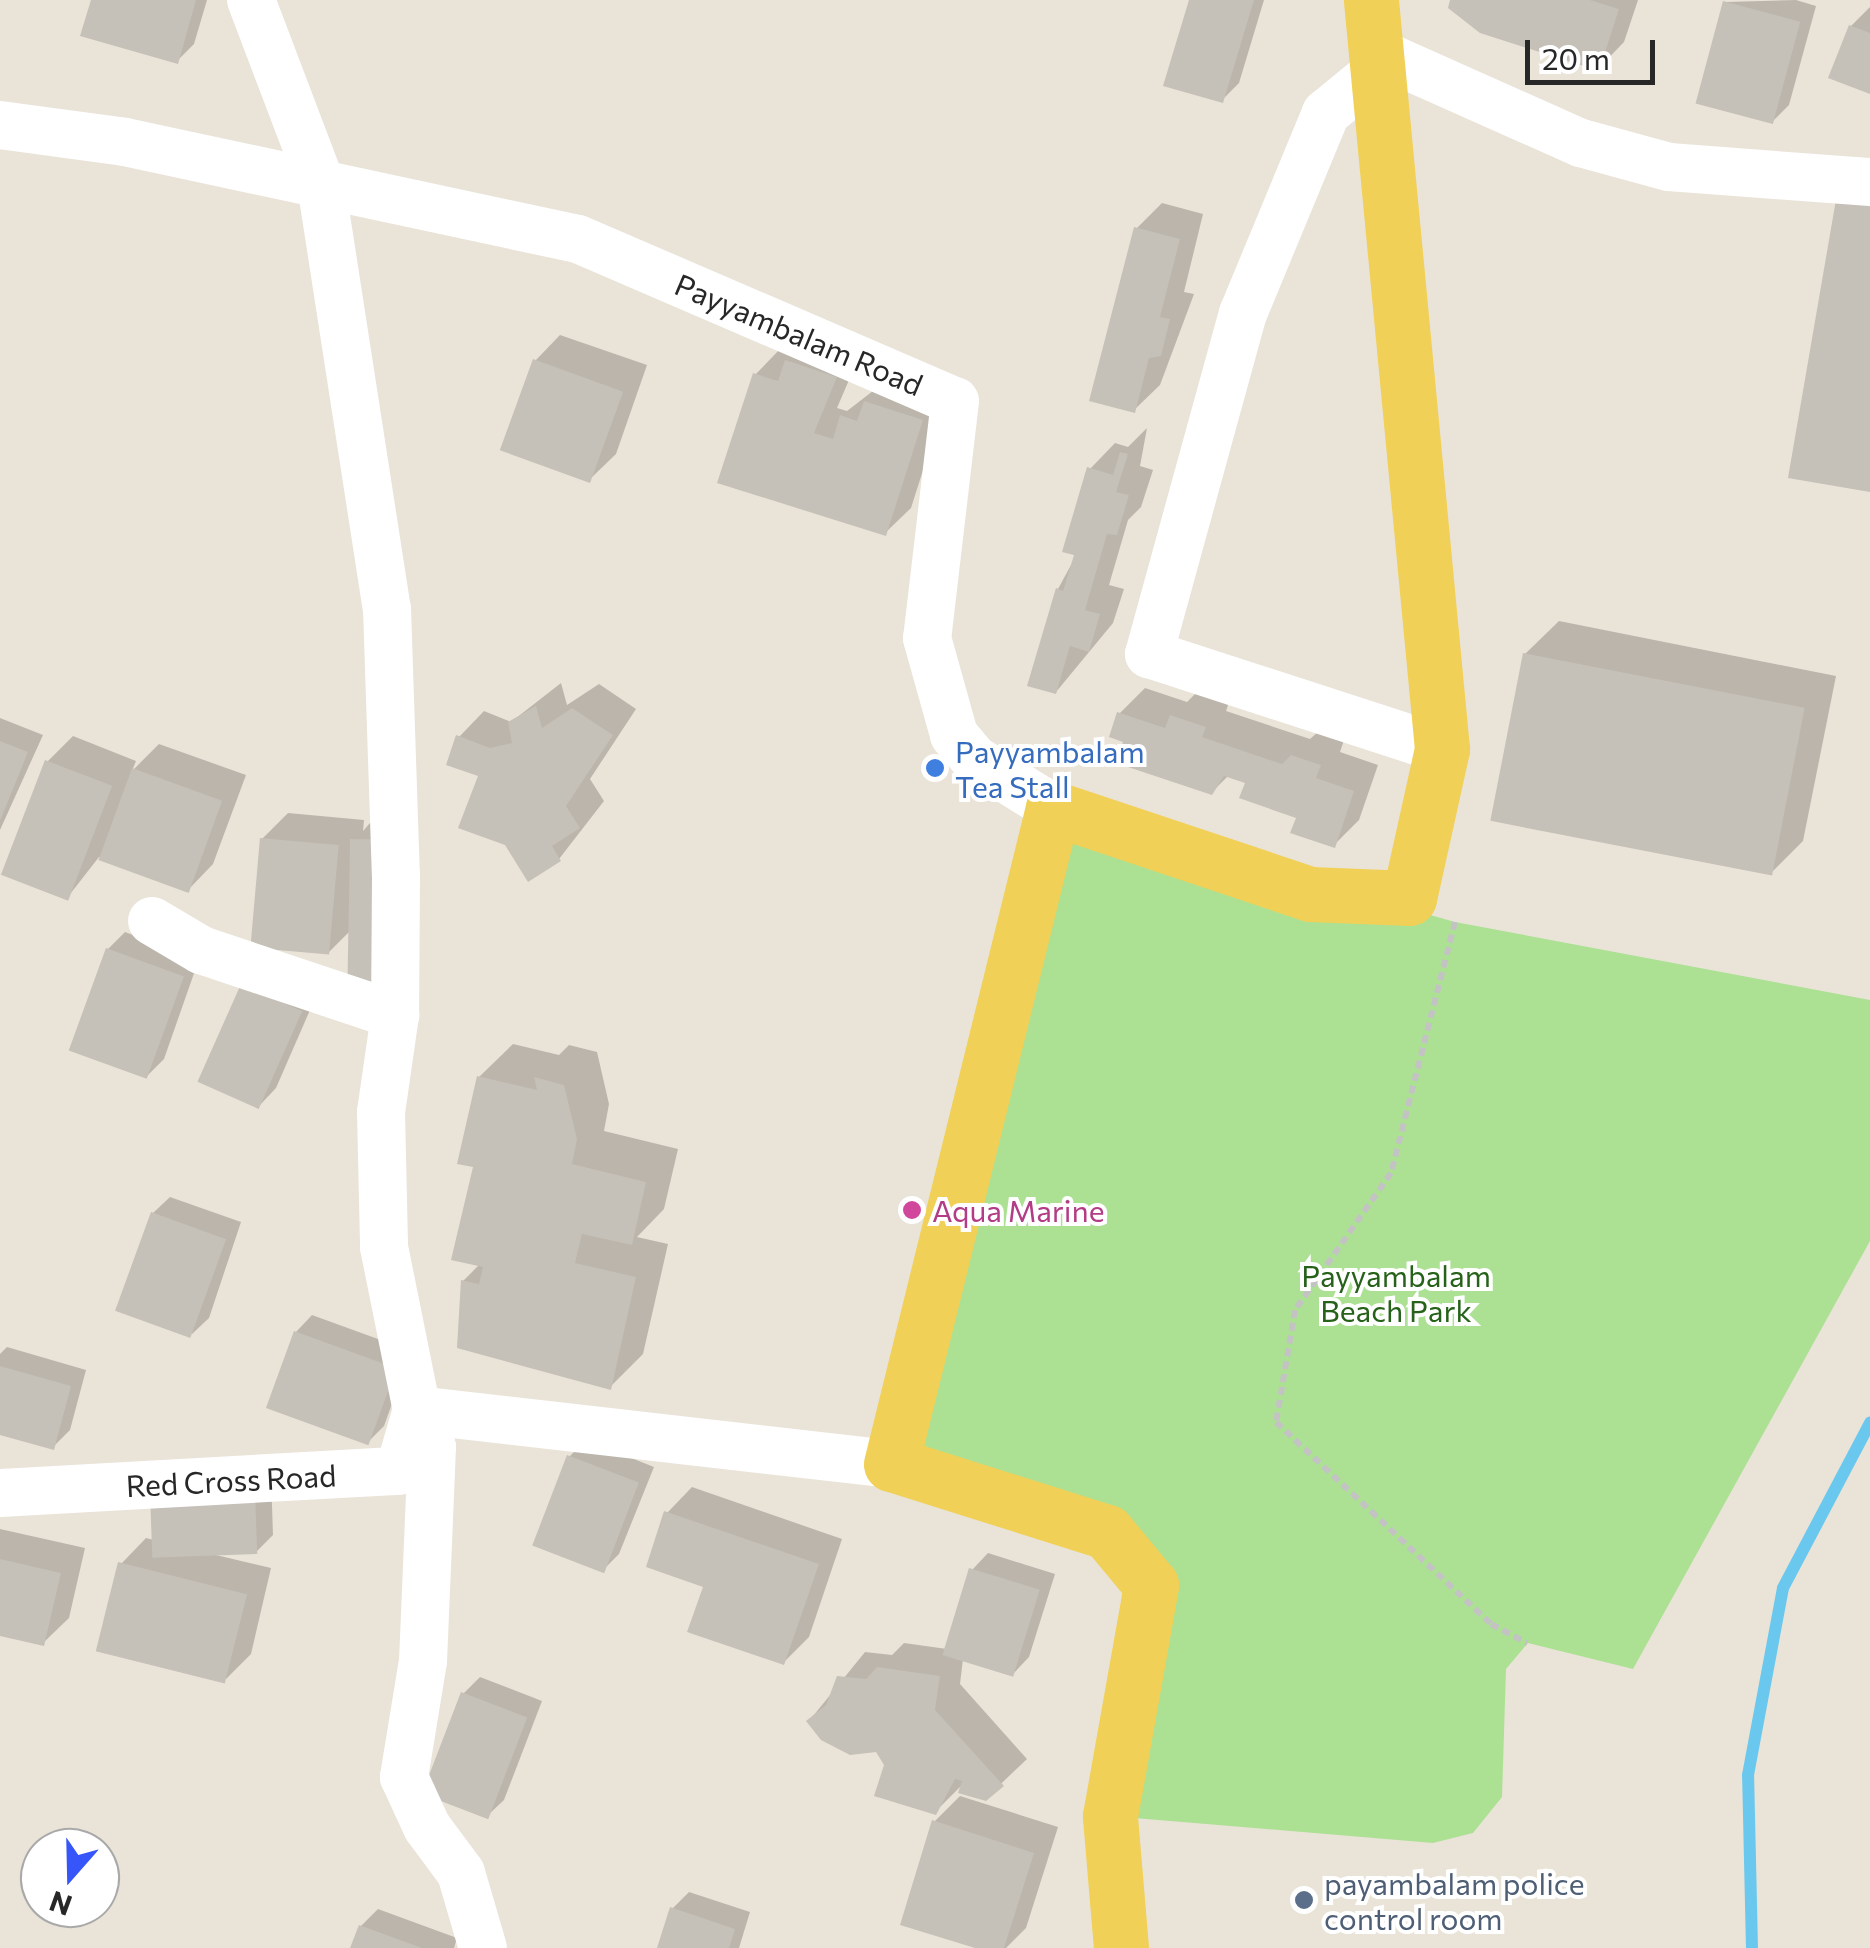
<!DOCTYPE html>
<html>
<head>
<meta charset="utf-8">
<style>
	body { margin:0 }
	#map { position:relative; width:1870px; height:1948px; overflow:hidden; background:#eae3d8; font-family:Commissioner,sans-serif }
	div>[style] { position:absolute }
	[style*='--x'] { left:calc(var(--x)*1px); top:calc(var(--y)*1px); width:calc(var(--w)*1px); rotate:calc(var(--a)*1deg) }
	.green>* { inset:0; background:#ace194 }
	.shadow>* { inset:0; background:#0003 }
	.stream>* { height:12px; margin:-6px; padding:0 6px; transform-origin:6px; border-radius:6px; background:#6ac8ee }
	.building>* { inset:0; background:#c5c0b8; transform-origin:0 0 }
	.path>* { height:6px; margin-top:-3px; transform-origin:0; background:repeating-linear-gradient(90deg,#c3c3c3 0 8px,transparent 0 13px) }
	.minor>* { height:48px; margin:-24px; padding:0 24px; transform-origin:24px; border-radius:24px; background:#fff }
	.major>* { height:55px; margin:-27.5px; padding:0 27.5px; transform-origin:27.5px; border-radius:27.5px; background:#f0d057 }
	.dots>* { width:28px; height:28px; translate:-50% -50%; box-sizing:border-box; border:5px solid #fff; border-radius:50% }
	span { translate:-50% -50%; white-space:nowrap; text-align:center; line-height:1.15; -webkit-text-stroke:8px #fff; paint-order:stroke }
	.street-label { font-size:30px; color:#272727 }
	.shop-label { font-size:30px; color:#366cbe }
	.left { translate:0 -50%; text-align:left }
	.hotel-label { font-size:30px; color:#b23c85 }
	.park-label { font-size:30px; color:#266219 }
	.service-label { font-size:30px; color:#4e5e75 }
	.north { position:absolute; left:20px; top:1828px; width:100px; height:100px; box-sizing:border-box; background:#fff; border:2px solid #a9a9a9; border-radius:50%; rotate:200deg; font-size:28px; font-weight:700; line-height:40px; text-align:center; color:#272727 }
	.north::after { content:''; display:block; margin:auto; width:35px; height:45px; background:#3656f9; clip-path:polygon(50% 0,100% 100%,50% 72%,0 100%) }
	.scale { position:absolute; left:1525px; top:40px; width:130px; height:45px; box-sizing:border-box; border:5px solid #272727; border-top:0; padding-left:12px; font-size:30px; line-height:35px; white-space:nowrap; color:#272727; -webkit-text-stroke:8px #fff; paint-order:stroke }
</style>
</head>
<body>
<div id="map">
	<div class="green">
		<i style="clip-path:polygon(1053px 808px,1455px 922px,1870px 1000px,1870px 1241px,1633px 1669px,1528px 1643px,1506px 1669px,1502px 1797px,1473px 1833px,1433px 1843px,1110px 1816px,1151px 1584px,1107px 1532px,891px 1464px)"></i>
	</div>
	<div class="shadow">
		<i style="clip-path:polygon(93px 0,207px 0,194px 44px,177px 61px)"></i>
		<i style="clip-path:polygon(1192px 0,1264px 0,1239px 83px,1222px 100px)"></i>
		<i style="clip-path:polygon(1453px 0,1638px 0,1624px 42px,1599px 68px)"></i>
		<i style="clip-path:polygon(1796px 0,1816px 6px,1789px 105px,1772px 122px,1726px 2px)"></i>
		<i style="clip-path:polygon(1870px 7px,1870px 91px,1851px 26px)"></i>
		<i style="clip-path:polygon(1162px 203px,1203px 214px,1184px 292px,1194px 294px,1160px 385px,1134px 410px,1136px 229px)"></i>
		<i style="clip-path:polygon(560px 335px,647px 365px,616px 454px,590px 479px,535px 361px)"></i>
		<i style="clip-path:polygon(780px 349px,861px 352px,837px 408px,847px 411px,891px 377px,947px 395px,911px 508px,885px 533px,755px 375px)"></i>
		<i style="clip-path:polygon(1147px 428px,1140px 466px,1153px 470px,1141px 507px,1128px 520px,1109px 585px,1124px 589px,1113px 623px,1056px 692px,1058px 589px,1077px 554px,1090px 469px,1115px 443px,1128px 447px)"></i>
		<i style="clip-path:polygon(1559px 621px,1836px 676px,1803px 841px,1770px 874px,1525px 654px)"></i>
		<i style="clip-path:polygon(561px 683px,567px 705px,599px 684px,636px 709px,590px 779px,604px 801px,559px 859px,481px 775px,459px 737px,484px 711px,511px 722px)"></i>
		<i style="clip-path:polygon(1145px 688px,1187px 702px,1198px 691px,1229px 702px,1226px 711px,1310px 739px,1319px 731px,1344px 740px,1340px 752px,1378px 765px,1359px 820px,1334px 845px,1248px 781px,1229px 775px,1212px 792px,1126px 740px,1120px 713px)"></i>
		<i style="clip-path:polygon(0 718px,43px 735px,0 830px)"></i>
		<i style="clip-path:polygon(73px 736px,136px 761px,132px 771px,159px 744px,246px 775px,213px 864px,188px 890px,99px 857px,67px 898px,47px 762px)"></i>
		<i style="clip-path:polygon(288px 813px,364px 820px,363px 831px,370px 823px,412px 824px,352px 929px,328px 953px,262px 839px)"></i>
		<i style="clip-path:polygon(125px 932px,199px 959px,164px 1059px,147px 1076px,108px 949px)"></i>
		<i style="clip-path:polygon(260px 969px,317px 994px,276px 1088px,260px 1105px)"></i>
		<i style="clip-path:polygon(513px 1044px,559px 1055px,569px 1045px,597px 1052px,609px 1104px,604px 1131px,678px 1149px,664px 1209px,637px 1237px,668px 1244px,643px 1354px,610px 1387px,463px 1281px,480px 1264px,479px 1077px)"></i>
		<i style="clip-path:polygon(170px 1197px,241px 1222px,209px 1318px,192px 1334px,153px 1213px)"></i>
		<i style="clip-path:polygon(312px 1315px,411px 1351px,384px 1426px,367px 1443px,296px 1332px)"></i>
		<i style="clip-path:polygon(7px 1347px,86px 1370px,70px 1430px,53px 1447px,0 1432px,0 1354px)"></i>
		<i style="clip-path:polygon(586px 1440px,654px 1467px,619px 1554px,602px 1571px,569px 1457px)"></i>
		<i style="clip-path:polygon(271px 1474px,273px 1535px,256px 1552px,216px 1555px,271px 1568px,251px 1654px,226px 1679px,121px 1564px,146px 1538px,154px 1540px)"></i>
		<i style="clip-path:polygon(692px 1487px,842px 1539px,809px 1637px,784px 1662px,706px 1585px,667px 1513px)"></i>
		<i style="clip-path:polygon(0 1529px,85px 1548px,69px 1618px,43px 1643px,0 1634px)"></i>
		<i style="clip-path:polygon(988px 1553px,1055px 1574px,1029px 1657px,1013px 1674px,963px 1659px,960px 1684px,1027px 1759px,986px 1798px,964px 1783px,935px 1812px,877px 1749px,809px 1721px,865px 1652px,892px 1655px,904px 1643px,947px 1649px,972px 1570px)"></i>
		<i style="clip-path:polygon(480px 1677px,542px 1701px,504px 1800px,487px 1816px,464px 1693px)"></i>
		<i style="clip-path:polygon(960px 1796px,1058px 1827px,1026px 1928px,1006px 1948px,983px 1948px,934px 1822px)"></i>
		<i style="clip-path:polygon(689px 1892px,750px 1912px,739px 1948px,659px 1948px,672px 1909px)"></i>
		<i style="clip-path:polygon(378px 1909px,457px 1938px,454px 1948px,353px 1948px,361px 1926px)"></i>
	</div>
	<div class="stream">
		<i style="--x:1752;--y:1948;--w:173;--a:-91.3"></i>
		<i style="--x:1748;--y:1775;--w:190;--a:-79.4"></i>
		<i style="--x:1783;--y:1588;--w:187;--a:-62.2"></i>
	</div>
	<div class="building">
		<i style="clip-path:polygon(91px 0,196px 0,178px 64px,80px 36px)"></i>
		<i style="clip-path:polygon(1189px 0,1254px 0,1223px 103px,1163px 86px)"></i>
		<i style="clip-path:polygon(1450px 0,1590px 0,1619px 9px,1599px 71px,1480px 33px,1448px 8px)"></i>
		<i style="left:1723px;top:1px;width:80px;height:106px;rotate:15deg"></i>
		<i style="clip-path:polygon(1849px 25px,1870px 33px,1870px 94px,1828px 78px)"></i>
		<i style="clip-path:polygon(1838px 188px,1870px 194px,1870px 492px,1788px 478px)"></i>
		<i style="clip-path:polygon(1134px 227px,1180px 239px,1160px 317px,1170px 319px,1161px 356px,1149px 358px,1135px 413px,1089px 401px)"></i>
		<i style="left:533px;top:359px;width:96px;height:97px;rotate:20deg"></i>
		<i style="clip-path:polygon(785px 360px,837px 377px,814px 433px,833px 439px,840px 415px,857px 421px,864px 401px,923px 420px,886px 536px,717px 483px,753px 373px,778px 381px)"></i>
		<i style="clip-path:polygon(1120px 452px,1128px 454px,1116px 492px,1129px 495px,1117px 535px,1107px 534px,1085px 610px,1100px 614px,1089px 652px,1070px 646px,1056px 694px,1027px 686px,1056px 588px,1063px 591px,1074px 555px,1062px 552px,1087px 467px,1113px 475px)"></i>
		<i style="left:1523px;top:653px;width:287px;height:171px;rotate:11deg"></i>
		<i style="clip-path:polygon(536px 706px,542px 728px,572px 708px,613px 735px,566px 806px,580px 828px,552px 846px,561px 861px,528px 882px,505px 845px,458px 828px,478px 776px,446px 765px,456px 735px,490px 748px,512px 743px,508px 722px)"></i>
		<i style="clip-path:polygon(1117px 712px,1165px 728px,1170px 715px,1206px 727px,1202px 737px,1282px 764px,1291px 755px,1321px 765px,1316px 778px,1354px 791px,1335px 848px,1290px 833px,1296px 818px,1239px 798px,1245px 783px,1224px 776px,1212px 795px,1116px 763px,1123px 742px,1109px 737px)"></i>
		<i style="clip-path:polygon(0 741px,28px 752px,0 821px)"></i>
		<i style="left:45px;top:760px;width:72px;height:123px;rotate:21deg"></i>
		<i style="left:132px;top:768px;width:96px;height:98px;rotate:20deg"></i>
		<i style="left:260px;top:838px;width:79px;height:110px;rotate:5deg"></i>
		<i style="left:350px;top:839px;width:46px;height:146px;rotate:1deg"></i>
		<i style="left:106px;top:948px;width:83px;height:109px;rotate:20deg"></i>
		<i style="left:241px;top:984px;width:67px;height:107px;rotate:24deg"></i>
		<i style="clip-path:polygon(477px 1076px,537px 1090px,534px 1077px,564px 1085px,577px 1139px,572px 1164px,646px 1182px,632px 1245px,582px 1234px,575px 1263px,636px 1277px,611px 1390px,457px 1348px,461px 1280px,479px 1284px,483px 1267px,451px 1260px,473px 1167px,457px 1164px)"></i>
		<i style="left:151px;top:1212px;width:80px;height:105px;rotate:20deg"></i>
		<i style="left:294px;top:1331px;width:109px;height:82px;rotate:20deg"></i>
		<i style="clip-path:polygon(0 1366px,71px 1386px,54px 1450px,0 1435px)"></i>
		<i style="left:567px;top:1455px;width:77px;height:97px;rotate:21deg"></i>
		<i style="left:255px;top:1490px;width:64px;height:105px;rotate:88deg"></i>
		<i style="clip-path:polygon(664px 1511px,819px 1564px,784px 1665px,687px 1632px,703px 1587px,646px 1567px)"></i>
		<i style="clip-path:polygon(0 1559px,61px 1573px,44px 1646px,0 1636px)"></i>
		<i style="left:118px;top:1562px;width:133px;height:92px;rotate:14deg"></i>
		<i style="left:969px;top:1568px;width:74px;height:91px;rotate:17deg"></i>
		<i style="clip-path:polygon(877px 1667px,940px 1676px,935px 1710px,1004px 1786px,986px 1801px,958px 1793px,962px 1781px,955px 1779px,936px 1815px,874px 1796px,884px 1765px,876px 1752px,850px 1755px,821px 1740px,806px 1721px,826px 1705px,837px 1676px,866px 1679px)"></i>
		<i style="left:461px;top:1692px;width:71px;height:109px;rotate:21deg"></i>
		<i style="clip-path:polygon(932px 1820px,1034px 1853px,1004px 1948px,975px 1948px,900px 1925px)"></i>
		<i style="clip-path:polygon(670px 1907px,735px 1929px,729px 1948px,657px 1948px)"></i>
		<i style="clip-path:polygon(359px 1925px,422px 1948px,350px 1948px)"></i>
	</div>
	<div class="path">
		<i style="--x:1455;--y:922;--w:259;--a:104.3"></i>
		<i style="--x:1391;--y:1173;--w:167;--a:125"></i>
		<i style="--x:1295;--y:1310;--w:114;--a:99.6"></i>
		<i style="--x:1276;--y:1422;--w:295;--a:43.2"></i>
		<i style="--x:1491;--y:1624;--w:41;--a:27.8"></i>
	</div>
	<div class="minor">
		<i style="--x:251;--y:0;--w:197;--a:69.2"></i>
		<i style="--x:321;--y:184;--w:429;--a:81.2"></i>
		<i style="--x:387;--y:608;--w:267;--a:88.1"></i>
		<i style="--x:396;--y:875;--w:140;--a:90.4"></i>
		<i style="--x:395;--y:1015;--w:98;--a:98.2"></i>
		<i style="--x:381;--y:1112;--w:135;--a:88.7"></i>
		<i style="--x:384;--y:1247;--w:166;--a:78.6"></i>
		<i style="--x:417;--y:1410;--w:40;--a:68"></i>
		<i style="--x:432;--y:1447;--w:214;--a:92.4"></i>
		<i style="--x:423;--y:1661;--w:118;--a:99.3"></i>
		<i style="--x:404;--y:1777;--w:55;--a:65.3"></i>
		<i style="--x:427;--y:1827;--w:57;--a:53.5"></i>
		<i style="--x:461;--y:1873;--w:78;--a:73.7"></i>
		<i style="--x:1374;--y:51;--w:227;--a:24"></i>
		<i style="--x:1581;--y:143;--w:91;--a:15.3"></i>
		<i style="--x:1669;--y:167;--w:202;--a:4.3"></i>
		<i style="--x:1376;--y:72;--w:65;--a:140.6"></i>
		<i style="--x:1326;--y:113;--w:217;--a:112.5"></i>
		<i style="--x:1243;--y:313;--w:354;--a:105.4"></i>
		<i style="--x:1149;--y:654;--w:308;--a:18"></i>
		<i style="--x:0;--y:125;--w:126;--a:7.7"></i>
		<i style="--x:125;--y:142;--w:463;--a:12.1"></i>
		<i style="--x:578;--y:239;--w:410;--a:23.3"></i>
		<i style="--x:955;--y:401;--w:239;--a:96.7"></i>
		<i style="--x:927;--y:638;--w:101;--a:74.4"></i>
		<i style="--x:954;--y:735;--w:31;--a:50"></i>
		<i style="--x:974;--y:759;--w:93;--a:31.8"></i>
		<i style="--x:152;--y:921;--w:57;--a:30.6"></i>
		<i style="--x:201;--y:950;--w:205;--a:18.5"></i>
		<i style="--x:0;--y:1493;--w:400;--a:-3.2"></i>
		<i style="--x:399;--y:1471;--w:64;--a:-73.6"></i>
		<i style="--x:417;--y:1410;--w:477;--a:6.5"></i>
	</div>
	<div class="major">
		<i style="--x:1121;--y:1948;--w:132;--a:-94.8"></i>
		<i style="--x:1110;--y:1816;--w:235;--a:-79.9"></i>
		<i style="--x:1151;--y:1585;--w:69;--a:-129.7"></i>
		<i style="--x:1107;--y:1532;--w:226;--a:-162.5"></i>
		<i style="--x:891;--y:1464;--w:676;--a:-76.13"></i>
		<i style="--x:1053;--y:808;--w:271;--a:18.5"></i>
		<i style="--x:1310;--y:894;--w:99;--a:2.3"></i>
		<i style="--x:1409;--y:898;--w:153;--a:-77.5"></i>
		<i style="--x:1442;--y:749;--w:752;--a:-95.42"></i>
	</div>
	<div class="dots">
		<i style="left:935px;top:768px;background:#3f7fe0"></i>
		<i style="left:912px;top:1210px;background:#d1479c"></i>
		<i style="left:1304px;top:1900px;background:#5c6f8a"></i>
	</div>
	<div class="street-label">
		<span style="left:799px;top:334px;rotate:23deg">Payyambalam Road</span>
		<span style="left:231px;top:1480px;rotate:-3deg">Red Cross Road</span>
	</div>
	<div class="shop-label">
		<span class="left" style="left:955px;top:768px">Payyambalam<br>Tea Stall</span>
	</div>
	<div class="hotel-label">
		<span class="left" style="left:932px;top:1210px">Aqua Marine</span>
	</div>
	<div class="park-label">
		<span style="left:1396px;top:1292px">Payyambalam<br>Beach Park</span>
	</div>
	<div class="service-label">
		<span class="left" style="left:1324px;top:1900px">payambalam police<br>control room</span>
	</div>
	<div class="north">N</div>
	<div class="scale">20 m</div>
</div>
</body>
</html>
